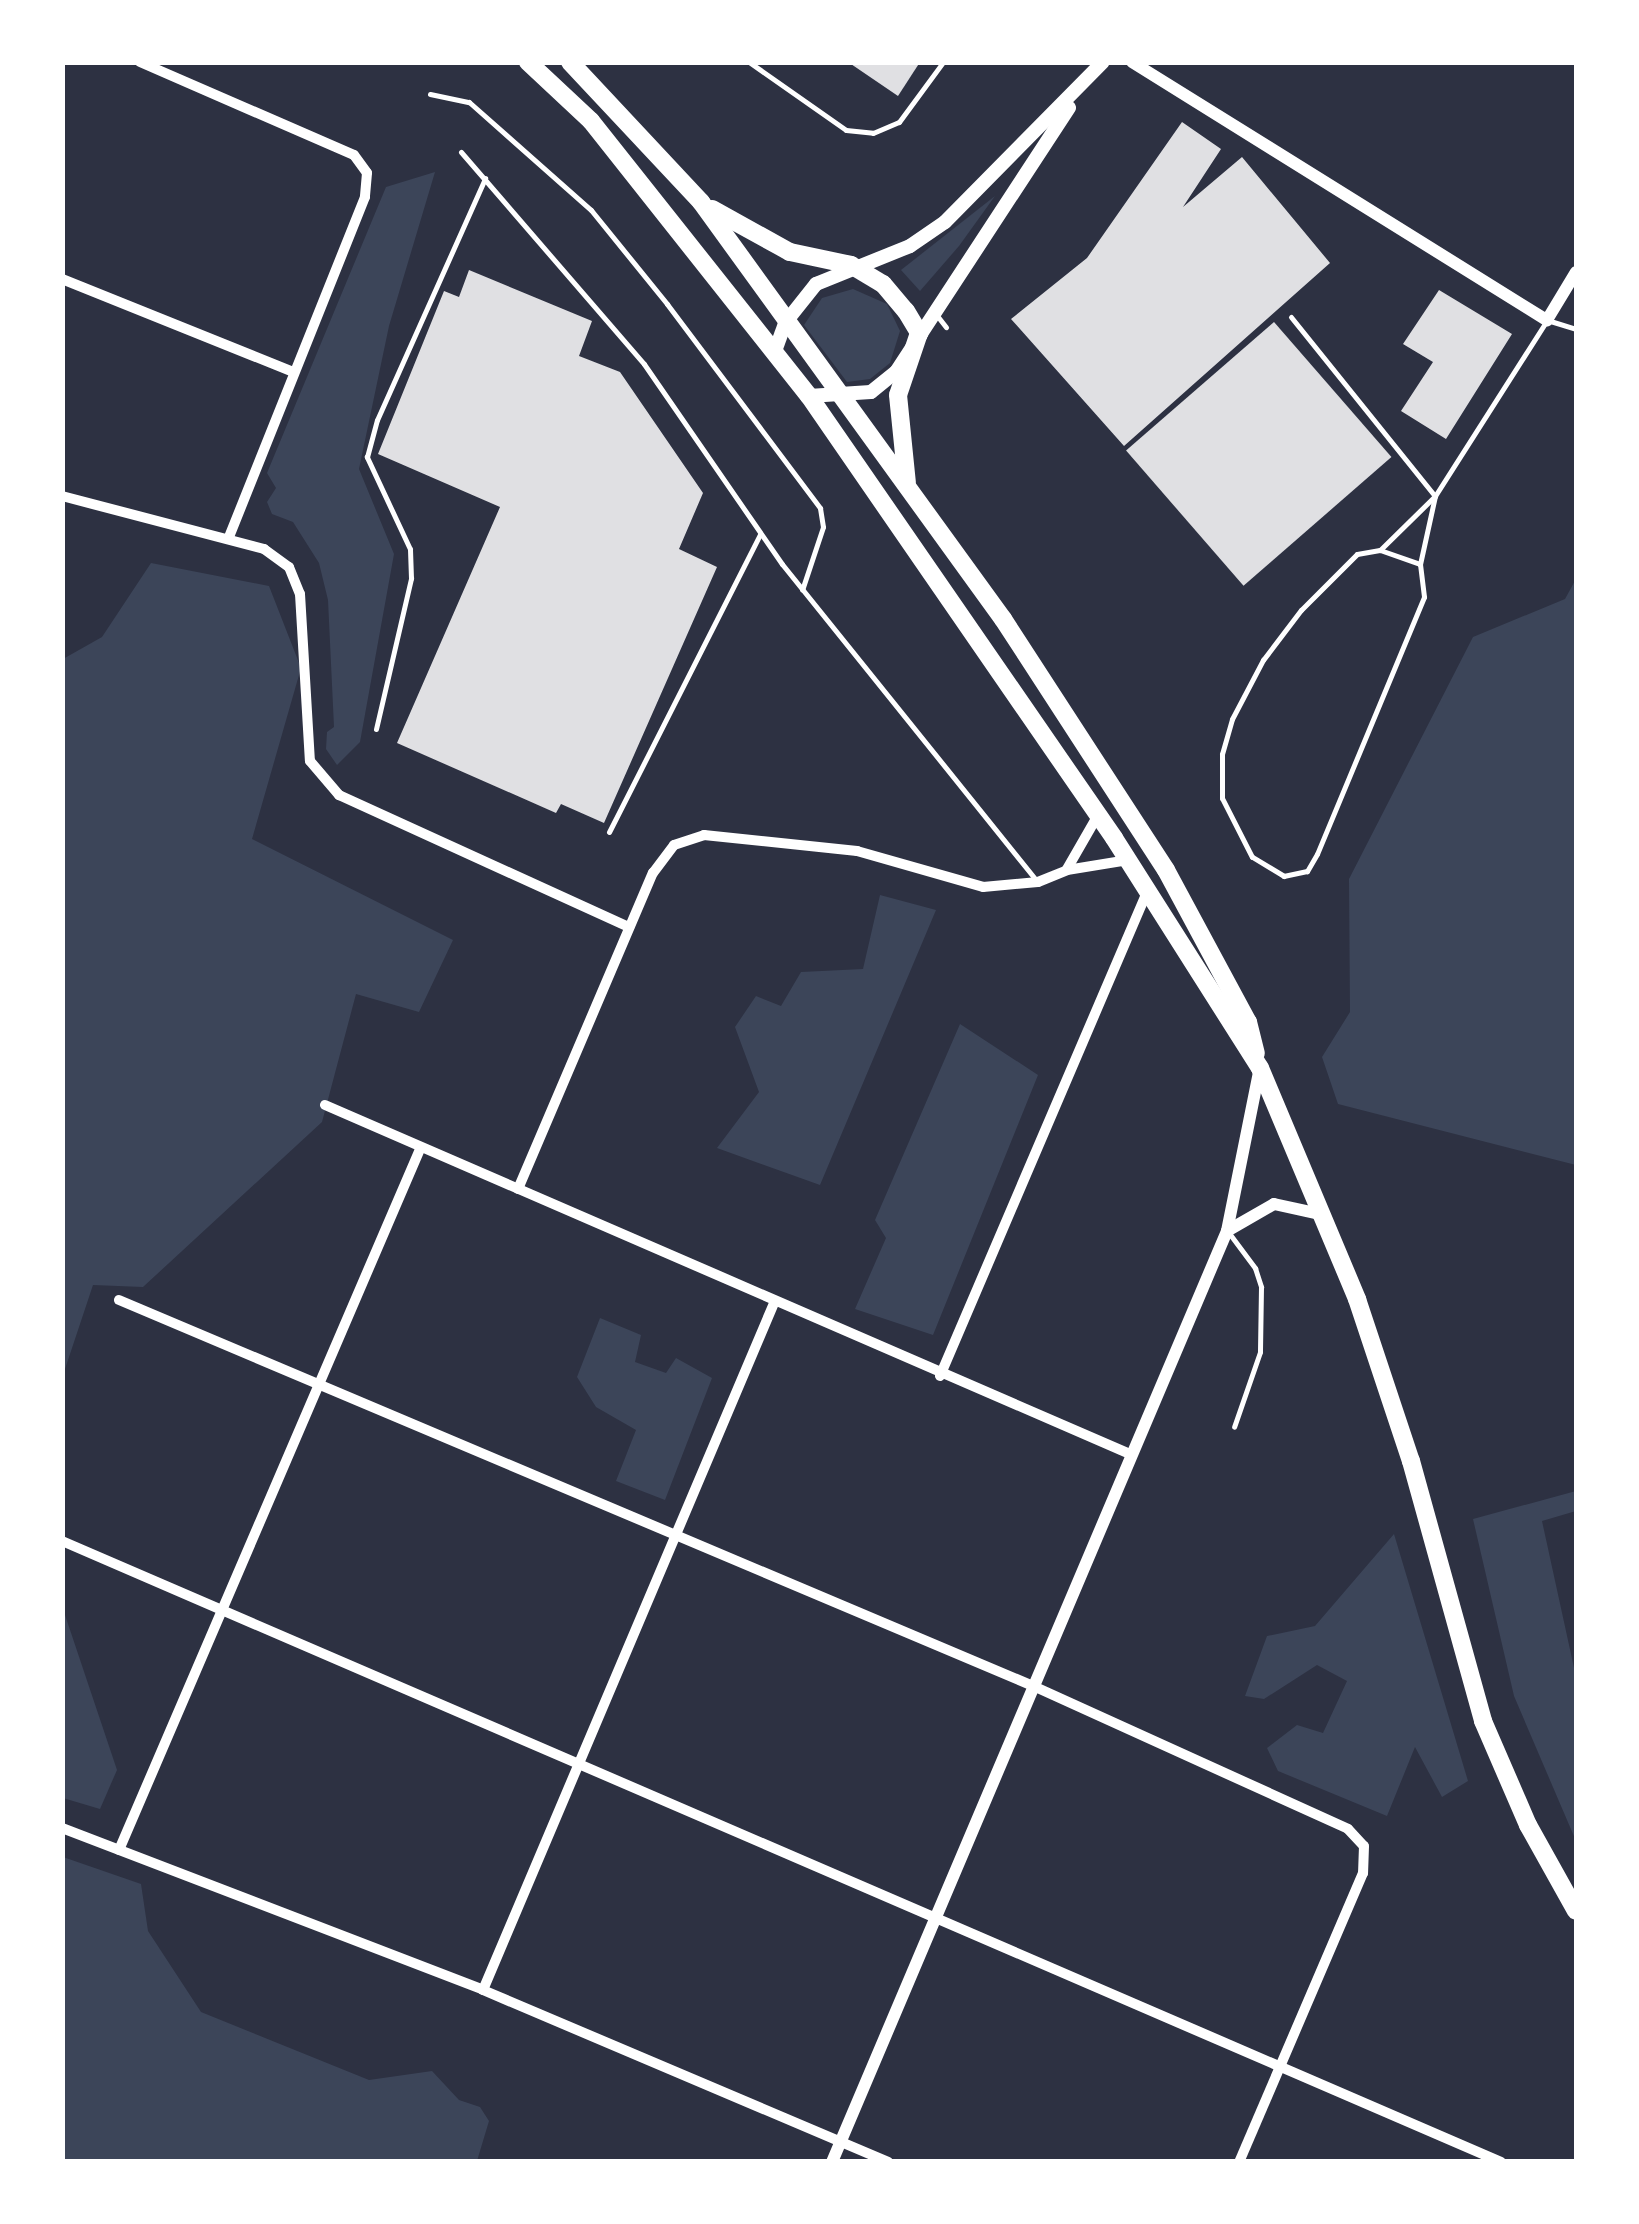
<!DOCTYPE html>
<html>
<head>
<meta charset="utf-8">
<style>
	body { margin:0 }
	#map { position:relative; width:1639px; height:2224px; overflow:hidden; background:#2d3142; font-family:"DM Sans",sans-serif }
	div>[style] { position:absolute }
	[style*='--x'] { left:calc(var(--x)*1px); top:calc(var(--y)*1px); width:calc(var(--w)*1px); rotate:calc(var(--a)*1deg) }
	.green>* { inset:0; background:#3c4559 }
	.building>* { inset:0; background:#e0e0e3; transform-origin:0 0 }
	.service>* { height:5px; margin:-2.5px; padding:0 2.5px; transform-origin:2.5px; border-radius:2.5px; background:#fff }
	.minor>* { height:10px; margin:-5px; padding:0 5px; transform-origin:5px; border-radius:5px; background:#fff }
	.tertiary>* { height:12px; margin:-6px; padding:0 6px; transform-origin:6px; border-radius:6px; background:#fff }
	.secondary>* { height:14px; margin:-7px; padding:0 7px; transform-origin:7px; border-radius:7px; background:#fff }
	.trunk>* { height:18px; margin:-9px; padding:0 9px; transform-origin:9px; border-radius:9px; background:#fff }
	span { translate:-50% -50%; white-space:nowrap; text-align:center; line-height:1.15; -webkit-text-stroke:10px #fff; paint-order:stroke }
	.frame { position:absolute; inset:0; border:65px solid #fff; pointer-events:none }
</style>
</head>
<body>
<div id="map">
	<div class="green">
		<i style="clip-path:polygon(435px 172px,389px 326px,359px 469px,394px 554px,360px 742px,337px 765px,326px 749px,327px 732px,334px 727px,328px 600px,319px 563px,293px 522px,272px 514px,267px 502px,276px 488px,267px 473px,386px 187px)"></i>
		<i style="clip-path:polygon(995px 196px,959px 246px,920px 291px,901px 270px)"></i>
		<i style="clip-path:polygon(853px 289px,887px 304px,900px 331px,890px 363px,870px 379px,847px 382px,804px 325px,822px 298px)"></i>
		<i style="clip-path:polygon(151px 563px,269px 586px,301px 668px,252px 839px,453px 940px,419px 1012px,356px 994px,322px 1122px,143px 1287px,93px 1285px,63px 1375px,63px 659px,102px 637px)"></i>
		<i style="clip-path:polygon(1576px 579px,1576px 1165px,1338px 1104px,1322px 1057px,1350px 1012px,1349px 879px,1473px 637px,1565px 599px)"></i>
		<i style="clip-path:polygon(880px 895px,936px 910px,820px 1185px,717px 1148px,759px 1092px,735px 1027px,756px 996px,781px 1006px,801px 972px,863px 969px)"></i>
		<i style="clip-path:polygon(960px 1024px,1038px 1075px,933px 1335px,855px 1309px,886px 1238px,875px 1220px)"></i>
		<i style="clip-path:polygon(600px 1318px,641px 1335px,635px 1362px,666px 1373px,676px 1358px,712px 1378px,665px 1500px,616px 1481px,636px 1430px,596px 1407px,577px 1377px)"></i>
		<i style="clip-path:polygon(1576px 1491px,1576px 1511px,1542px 1521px,1576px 1677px,1576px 1841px,1514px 1696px,1473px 1519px)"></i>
		<i style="clip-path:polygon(1394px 1534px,1468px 1781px,1442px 1797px,1415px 1747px,1387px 1816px,1278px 1771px,1267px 1748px,1297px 1725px,1323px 1733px,1347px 1681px,1317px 1665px,1264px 1699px,1245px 1696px,1267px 1636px,1315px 1626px)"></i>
		<i style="clip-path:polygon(63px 1609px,117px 1770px,100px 1809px,63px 1798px)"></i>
		<i style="clip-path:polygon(63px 1857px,141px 1884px,148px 1931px,201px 2012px,369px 2080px,432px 2071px,459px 2100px,480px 2107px,489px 2121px,477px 2161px,63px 2161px)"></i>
	</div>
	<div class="building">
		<i style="clip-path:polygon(848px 62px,920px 62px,898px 96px)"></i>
		<i style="clip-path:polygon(1182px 122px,1221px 149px,1183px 207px,1242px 157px,1330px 263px,1124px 446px,1011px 319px,1087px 258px)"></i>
		<i style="clip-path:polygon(469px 270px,592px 321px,579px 356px,620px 372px,703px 493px,679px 549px,717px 567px,604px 823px,561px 804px,556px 813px,397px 743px,500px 507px,378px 454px,444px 291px,459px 297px)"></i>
		<i style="clip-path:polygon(1439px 290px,1512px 334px,1446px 439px,1401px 411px,1433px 362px,1403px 344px)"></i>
		<i style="left:1274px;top:322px;width:179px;height:196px;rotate:49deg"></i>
	</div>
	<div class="service">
		<i style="--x:749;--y:62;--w:118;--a:35"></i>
		<i style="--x:846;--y:130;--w:27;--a:6"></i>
		<i style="--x:873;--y:133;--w:28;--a:-23"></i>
		<i style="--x:899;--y:122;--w:74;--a:-53.7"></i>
		<i style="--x:430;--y:94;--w:40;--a:12"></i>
		<i style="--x:469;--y:102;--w:163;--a:41.5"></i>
		<i style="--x:591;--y:210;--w:121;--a:51"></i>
		<i style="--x:667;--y:304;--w:255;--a:53.1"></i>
		<i style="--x:820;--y:508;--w:19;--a:81"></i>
		<i style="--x:823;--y:527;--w:66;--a:108.4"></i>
		<i style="--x:461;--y:152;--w:280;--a:49.2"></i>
		<i style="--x:644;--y:364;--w:243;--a:55.4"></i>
		<i style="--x:782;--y:564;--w:408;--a:51.2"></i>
		<i style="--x:935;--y:313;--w:18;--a:52"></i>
		<i style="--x:1291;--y:317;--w:230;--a:51.2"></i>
		<i style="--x:1435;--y:496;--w:209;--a:-57.5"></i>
		<i style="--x:1547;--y:320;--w:30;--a:17"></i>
		<i style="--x:1380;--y:550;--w:77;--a:-44.5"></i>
		<i style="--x:1435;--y:496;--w:70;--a:102.4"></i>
		<i style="--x:1420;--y:564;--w:33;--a:83"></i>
		<i style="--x:1424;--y:597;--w:278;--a:112.6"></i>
		<i style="--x:1317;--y:854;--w:20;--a:120"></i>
		<i style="--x:1307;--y:871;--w:24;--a:168"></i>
		<i style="--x:1284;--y:876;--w:37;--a:-149"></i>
		<i style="--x:1252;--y:857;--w:66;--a:-117"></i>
		<i style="--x:1222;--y:798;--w:44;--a:-90"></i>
		<i style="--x:1222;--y:754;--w:36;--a:-74"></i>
		<i style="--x:1232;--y:719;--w:67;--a:-62.3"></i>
		<i style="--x:1263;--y:660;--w:63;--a:-52.8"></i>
		<i style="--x:1301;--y:610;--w:79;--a:-45"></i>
		<i style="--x:1357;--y:554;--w:23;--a:-10"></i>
		<i style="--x:1380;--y:550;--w:42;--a:19.3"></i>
		<i style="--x:376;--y:729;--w:155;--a:-76.9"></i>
		<i style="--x:411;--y:578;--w:29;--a:-92"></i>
		<i style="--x:410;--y:549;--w:102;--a:-115.1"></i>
		<i style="--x:367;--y:457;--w:38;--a:-75"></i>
		<i style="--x:377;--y:420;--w:265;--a:-65.9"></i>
		<i style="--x:609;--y:832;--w:334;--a:-63.1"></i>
		<i style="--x:1229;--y:1233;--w:44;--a:53.4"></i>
		<i style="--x:1255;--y:1268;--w:20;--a:72"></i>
		<i style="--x:1261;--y:1287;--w:65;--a:90.9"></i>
		<i style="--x:1260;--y:1352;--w:79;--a:109.1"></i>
	</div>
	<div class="minor">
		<i style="--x:140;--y:62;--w:233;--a:23.5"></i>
		<i style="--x:354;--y:155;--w:22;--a:54"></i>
		<i style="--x:367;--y:173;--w:24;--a:95"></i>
		<i style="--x:365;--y:197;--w:368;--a:111.8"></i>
		<i style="--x:62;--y:279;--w:247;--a:21.9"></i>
		<i style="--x:62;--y:496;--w:209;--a:14.7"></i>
		<i style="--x:264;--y:549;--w:31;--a:36"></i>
		<i style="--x:289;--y:567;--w:29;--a:68"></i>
		<i style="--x:300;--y:594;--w:167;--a:86.6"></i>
		<i style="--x:310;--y:761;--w:45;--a:49.5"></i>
		<i style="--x:339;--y:795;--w:319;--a:24.5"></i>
		<i style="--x:1067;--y:869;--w:62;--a:-60.1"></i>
		<i style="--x:325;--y:1105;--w:877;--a:23.44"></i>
		<i style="--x:518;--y:1189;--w:344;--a:-66.9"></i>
		<i style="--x:653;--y:873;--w:35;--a:-53"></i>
		<i style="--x:674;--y:845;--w:32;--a:-18"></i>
		<i style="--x:704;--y:835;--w:154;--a:6"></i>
		<i style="--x:857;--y:851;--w:131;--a:15.9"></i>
		<i style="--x:983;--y:887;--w:55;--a:-5.2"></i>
		<i style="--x:1038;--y:882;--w:31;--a:-22"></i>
		<i style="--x:1067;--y:870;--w:62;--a:-9.3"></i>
		<i style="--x:119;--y:1300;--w:990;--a:22.89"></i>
		<i style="--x:1031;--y:1685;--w:348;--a:24.4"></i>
		<i style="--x:1348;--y:1829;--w:23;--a:47"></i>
		<i style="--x:1364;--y:1846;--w:27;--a:92"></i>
		<i style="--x:1363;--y:1873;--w:314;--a:113.2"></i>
		<i style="--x:940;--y:1376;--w:526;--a:-66.84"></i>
		<i style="--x:62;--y:1541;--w:1567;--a:23.34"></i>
		<i style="--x:62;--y:1828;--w:451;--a:21"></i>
		<i style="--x:483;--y:1990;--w:440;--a:23"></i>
		<i style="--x:119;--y:1850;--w:763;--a:-66.76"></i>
		<i style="--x:483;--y:1990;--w:746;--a:-67.04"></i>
	</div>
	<div class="tertiary">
		<i style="--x:1132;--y:62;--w:489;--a:31.9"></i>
		<i style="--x:1547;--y:320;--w:56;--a:-58.9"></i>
		<i style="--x:1227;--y:1231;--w:54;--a:-29.9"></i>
		<i style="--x:1274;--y:1204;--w:51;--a:12.4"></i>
		<i style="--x:832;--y:2162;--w:1011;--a:-67.01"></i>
		<i style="--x:1227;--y:1231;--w:166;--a:-78.6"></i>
	</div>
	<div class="secondary">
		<i style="--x:775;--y:351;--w:30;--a:-70"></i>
		<i style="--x:785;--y:323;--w:50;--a:-51.5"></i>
		<i style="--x:816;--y:284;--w:101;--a:-22"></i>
		<i style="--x:910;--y:246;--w:42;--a:-34.4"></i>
		<i style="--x:945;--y:222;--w:225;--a:-45.4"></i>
		<i style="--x:809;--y:396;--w:62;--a:-3.7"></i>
		<i style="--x:871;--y:392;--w:32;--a:-39"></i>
		<i style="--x:896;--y:372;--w:316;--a:-56.8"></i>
	</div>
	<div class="trunk">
		<i style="--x:528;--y:62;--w:86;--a:43.1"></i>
		<i style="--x:591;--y:121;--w:351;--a:51.6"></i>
		<i style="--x:809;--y:396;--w:537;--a:55.39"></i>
		<i style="--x:1114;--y:838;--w:272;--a:57.6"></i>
		<i style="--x:1260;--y:1068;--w:251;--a:67.2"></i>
		<i style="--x:1357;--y:1299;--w:171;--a:71.6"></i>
		<i style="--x:1411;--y:1461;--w:270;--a:74.5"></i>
		<i style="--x:1483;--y:1721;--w:113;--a:66.6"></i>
		<i style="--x:1528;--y:1825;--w:98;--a:60.8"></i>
		<i style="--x:570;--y:62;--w:192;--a:46.9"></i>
		<i style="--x:701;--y:202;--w:515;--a:54.09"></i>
		<i style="--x:1003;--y:619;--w:299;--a:57"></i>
		<i style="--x:1166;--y:870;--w:173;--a:61.7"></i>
		<i style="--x:1248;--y:1022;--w:32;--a:76"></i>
		<i style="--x:712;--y:209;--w:89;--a:28.9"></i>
		<i style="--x:790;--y:252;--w:62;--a:12"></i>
		<i style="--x:851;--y:265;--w:37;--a:31"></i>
		<i style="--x:883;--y:284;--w:35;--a:50"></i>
		<i style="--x:906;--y:311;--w:26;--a:59"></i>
		<i style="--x:919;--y:333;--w:65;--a:108.7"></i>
		<i style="--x:898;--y:395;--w:88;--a:84.2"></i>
	</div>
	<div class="frame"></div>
</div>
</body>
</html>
